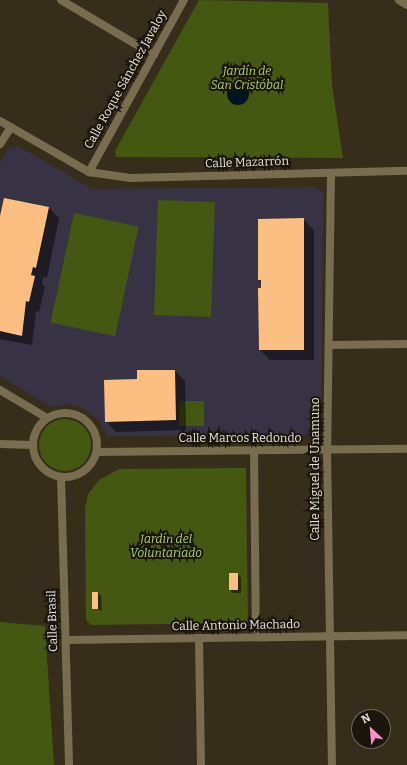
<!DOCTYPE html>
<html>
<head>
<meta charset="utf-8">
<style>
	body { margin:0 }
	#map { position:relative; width:407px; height:765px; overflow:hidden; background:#372d1b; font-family:Bitter,serif }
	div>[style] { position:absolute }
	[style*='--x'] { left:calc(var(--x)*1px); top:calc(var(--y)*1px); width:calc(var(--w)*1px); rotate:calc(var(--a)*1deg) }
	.education>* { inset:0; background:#383344 }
	.green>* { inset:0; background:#445811; transform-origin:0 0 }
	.round { border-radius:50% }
	.water>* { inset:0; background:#001522 }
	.shadow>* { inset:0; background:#0007 }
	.building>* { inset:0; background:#fdbf81; transform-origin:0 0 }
	.pedestrian>* { height:8px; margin:-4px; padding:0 4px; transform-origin:4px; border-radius:4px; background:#786d4e }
	.minor>* { height:8px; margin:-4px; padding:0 4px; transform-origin:4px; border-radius:4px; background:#786d4e }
	.minor>.ring { margin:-4px; padding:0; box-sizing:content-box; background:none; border:8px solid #786d4e; border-radius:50% }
	span { translate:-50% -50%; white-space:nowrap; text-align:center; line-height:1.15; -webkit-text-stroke:4px #1a160e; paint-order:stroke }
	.park-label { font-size:12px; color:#adcf68; font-style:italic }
	.street-label { font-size:12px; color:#e9e2d7 }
	.north { position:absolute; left:351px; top:709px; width:40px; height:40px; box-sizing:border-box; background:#1a160e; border:1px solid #6d685e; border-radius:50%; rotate:334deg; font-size:11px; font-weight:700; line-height:16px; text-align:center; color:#e9e2d7 }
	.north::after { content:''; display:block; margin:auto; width:14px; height:18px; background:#f790cd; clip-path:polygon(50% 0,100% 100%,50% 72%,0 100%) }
</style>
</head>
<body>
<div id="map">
	<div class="education">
		<i style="clip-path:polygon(18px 146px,92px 189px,315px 187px,323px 193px,321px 430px,316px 435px,107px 436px,100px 422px,85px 409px,69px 404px,51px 407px,0 376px,0 163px,9px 148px)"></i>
	</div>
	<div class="green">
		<i style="clip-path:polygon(199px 0,328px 3px,332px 85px,343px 158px,116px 157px,115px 151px)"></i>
		<i style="left:158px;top:200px;width:57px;height:115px;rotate:2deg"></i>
		<i style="left:74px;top:213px;width:66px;height:112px;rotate:12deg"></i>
		<i style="left:179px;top:401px;width:25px;height:25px"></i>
		<i class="round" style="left:39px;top:419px;width:52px;height:52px"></i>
		<i style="clip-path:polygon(246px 468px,248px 623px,91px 625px,86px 620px,85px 508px,88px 494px,99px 480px,119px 469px)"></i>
		<i style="clip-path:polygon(0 622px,45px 626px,54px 765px,0 765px)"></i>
	</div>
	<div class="water">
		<i class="round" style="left:227px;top:83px;width:22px;height:22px"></i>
	</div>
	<div class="shadow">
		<i style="clip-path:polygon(49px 208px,59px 218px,47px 278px,43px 277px,42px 284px,45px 287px,39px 312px,36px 311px,32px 345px,0 339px,0 221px)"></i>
		<i style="clip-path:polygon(303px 219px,314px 230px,314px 360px,270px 360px,260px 350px,262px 283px,259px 280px)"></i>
		<i style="clip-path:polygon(175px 371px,185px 381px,186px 430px,116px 432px,106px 421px,138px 380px)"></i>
		<i style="clip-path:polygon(238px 574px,241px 578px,241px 593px,233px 593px,229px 589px)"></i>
		<i style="clip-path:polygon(98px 593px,101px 596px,102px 611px,94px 608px)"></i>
	</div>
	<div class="building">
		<i style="clip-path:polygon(4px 198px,49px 207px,36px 268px,33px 267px,31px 275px,35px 276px,29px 302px,26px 301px,22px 336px,0 331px,0 216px)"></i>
		<i style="clip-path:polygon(304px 218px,304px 350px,259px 350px,258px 288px,261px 288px,261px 280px,258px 280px,258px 219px)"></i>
		<i style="clip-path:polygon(137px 370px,175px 370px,176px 420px,105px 422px,104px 380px,137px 379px)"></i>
		<i style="left:229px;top:573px;width:9px;height:17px"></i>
		<i style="left:92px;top:592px;width:6px;height:17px"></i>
	</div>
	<div class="pedestrian">
		<i style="--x:254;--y:451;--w:186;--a:89.4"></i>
	</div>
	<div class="minor">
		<i style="--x:61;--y:0;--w:108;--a:30.6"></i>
		<i style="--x:399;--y:0;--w:9;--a:32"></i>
		<i style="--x:0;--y:121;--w:103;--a:29.8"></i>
		<i style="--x:89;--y:172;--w:42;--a:8.1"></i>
		<i style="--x:131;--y:178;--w:276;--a:-1.5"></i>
		<i style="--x:0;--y:144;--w:20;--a:-57"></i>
		<i style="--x:89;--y:172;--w:196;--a:-61.1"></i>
		<i style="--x:331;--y:173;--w:277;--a:90.8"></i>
		<i style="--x:327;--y:450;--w:315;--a:89.1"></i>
		<i style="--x:329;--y:345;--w:78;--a:-0.7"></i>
		<i style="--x:0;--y:390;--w:55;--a:30.8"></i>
		<i class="ring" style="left:33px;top:413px;width:56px;height:56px"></i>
		<i style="--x:0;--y:444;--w:32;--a:2"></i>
		<i style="--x:97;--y:452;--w:310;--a:-0.6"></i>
		<i style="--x:61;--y:477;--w:288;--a:88.4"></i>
		<i style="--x:199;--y:638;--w:127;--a:89.1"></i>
		<i style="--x:66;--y:640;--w:341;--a:-0.8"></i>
	</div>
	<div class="park-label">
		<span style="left:247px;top:79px">Jardín de<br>San Cristóbal</span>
		<span style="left:166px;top:547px">Jardín del<br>Voluntariado</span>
	</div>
	<div class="street-label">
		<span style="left:126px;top:80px;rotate:-61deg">Calle Roque Sánchez Javaloy</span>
		<span style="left:247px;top:163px;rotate:-2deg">Calle Mazarrón</span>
		<span style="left:240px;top:439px">Calle Marcos Redondo</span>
		<span style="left:316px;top:469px;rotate:-90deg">Calle Miguel de Unamuno</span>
		<span style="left:53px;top:621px;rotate:-92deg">Calle Brasil</span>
		<span style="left:236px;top:626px;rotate:-1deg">Calle Antonio Machado</span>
	</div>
	<div class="north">N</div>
</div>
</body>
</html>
